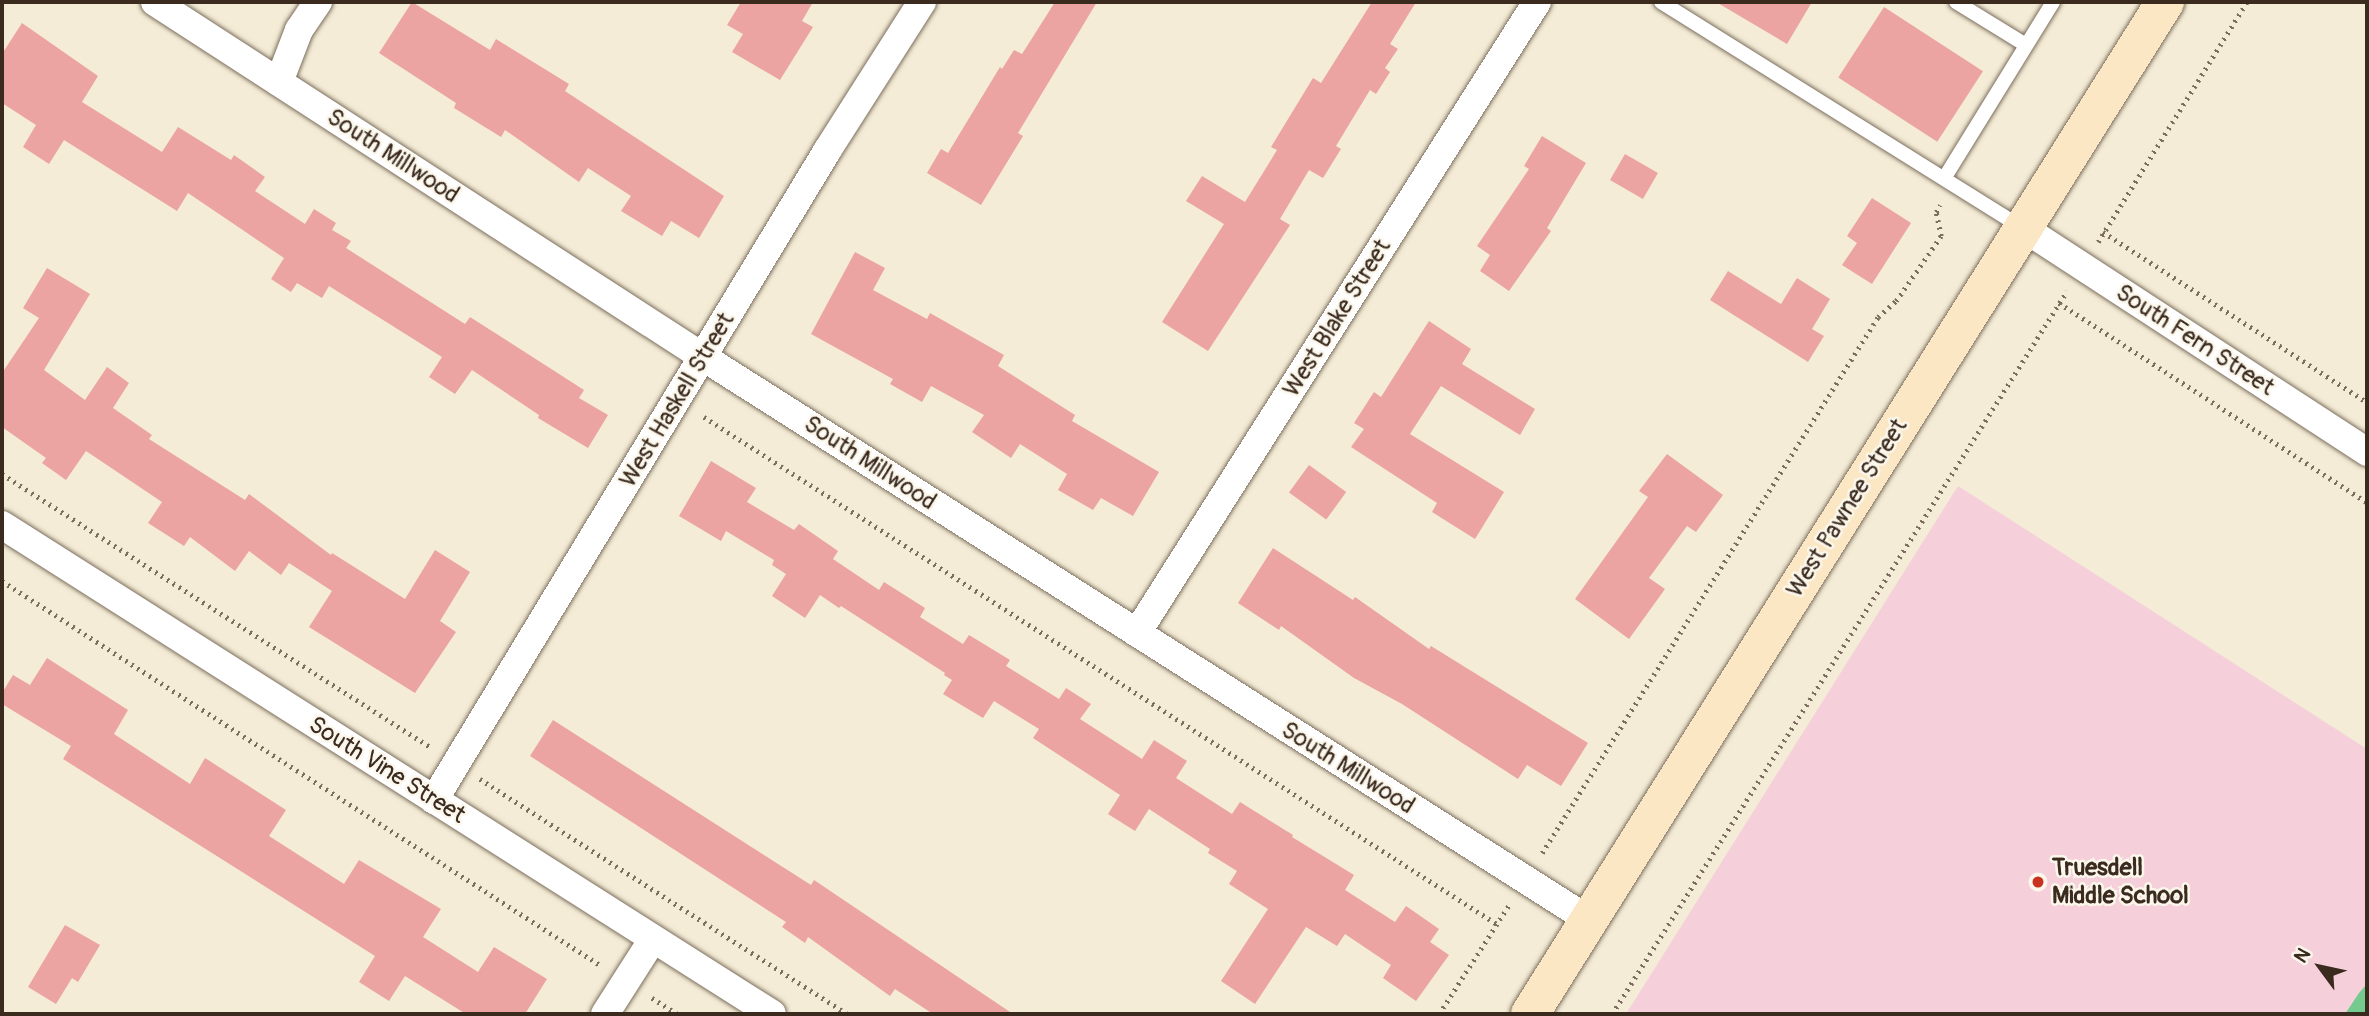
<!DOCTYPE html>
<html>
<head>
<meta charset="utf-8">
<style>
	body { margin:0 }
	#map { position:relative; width:2369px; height:1016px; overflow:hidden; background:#f4ecd6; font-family:Pangolin,sans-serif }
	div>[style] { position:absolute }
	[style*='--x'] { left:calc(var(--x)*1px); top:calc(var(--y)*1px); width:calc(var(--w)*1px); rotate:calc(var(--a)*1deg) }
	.built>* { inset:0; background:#f5cfd9 }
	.green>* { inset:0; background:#75ca8f }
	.building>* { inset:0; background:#eba4a1; transform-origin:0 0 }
	.path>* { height:4.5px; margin-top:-2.25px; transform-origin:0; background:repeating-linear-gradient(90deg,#7c6e5e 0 2px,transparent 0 7px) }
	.roads { filter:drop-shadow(0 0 2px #7c6e5e) drop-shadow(0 0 2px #7c6e5e) }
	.lane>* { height:14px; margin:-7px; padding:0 7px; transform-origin:7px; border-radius:7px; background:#fff }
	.street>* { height:28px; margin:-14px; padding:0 14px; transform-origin:14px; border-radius:14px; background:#fff }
	.secondary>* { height:38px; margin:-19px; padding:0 19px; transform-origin:19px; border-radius:19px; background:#fbe7c3 }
	.dots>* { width:19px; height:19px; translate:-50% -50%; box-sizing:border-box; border:4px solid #fbf7ec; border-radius:50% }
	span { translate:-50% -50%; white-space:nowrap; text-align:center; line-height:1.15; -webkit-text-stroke:5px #fbf7ec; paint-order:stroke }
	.street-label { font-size:24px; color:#3b2a1e }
	.poi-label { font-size:24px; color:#3b2a1e; font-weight:700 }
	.left { translate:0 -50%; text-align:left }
	.frame { position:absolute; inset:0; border:4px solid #3b2a1e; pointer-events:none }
	.north { position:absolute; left:2285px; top:932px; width:70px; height:70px; -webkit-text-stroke:5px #fbf7ec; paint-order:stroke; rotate:303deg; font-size:19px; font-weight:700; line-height:28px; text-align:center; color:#3b2a1e }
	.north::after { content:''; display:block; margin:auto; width:24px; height:32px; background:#3b2a1e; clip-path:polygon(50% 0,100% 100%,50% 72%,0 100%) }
</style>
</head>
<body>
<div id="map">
	<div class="built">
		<i style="clip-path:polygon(1958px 486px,2367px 749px,2367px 1014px,1626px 1014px)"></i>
	</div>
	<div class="green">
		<i style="clip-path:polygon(2367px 984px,2367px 1014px,2345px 1014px,2359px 993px)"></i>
	</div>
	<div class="building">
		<i style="clip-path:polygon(412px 2px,490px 50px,496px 39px,569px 84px,565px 91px,724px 196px,699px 238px,671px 221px,662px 236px,621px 211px,631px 196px,588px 168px,579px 182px,505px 130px,501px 137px,454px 108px,456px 103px,379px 53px)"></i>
		<i style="clip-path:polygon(741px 2px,813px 2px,802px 21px,813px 27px,780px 80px,732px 52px,743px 34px,727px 25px)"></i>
		<i style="clip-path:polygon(1055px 2px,1097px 2px,1018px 133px,1023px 136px,981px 205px,927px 173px,941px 149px,948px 153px,1000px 67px,1002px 69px,1014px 50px,1022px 54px)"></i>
		<i style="clip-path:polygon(1372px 2px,1416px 2px,1390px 44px,1398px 49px,1385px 68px,1390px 72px,1376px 94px,1370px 90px,1336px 146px,1341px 149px,1323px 178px,1309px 170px,1280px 219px,1290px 225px,1208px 351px,1162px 322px,1224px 224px,1186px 201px,1202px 176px,1245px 202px,1277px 150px,1271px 147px,1313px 78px,1321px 83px)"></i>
		<i style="clip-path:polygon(1716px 2px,1812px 2px,1787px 44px)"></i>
		<i style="left:1884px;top:7px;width:118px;height:84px;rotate:33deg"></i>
		<i style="clip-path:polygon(22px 23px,98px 76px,82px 102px,162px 152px,178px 127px,231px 160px,234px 155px,265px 177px,255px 191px,305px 224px,314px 209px,336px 223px,332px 230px,351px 241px,346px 248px,465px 324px,470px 317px,584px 390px,579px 398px,608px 415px,588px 448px,538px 418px,539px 415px,472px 370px,455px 394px,429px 377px,442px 357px,329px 286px,322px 298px,297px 283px,291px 292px,271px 279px,284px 258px,188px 193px,177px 211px,64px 140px,49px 164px,23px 147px,36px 125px,2px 103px,2px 54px)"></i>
		<i style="clip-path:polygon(1542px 136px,1586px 163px,1547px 228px,1551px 231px,1509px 291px,1480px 271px,1490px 255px,1477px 246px,1529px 169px,1524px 166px)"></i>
		<i style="left:1625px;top:154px;width:38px;height:30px;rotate:30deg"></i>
		<i style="clip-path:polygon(1872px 198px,1911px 223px,1872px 284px,1842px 265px,1857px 243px,1847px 236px)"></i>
		<i style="clip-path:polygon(855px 252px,885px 268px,873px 290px,927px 319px,930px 313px,1004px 355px,998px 366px,1075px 415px,1072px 421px,1159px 472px,1133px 516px,1101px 498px,1093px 510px,1058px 490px,1067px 474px,1020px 444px,1011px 458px,972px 432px,984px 415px,931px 386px,922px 402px,890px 384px,893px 379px,811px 334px)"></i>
		<i style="clip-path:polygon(47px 268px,90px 294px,44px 370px,85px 400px,107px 367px,129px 383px,113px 408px,152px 435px,149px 439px,245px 500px,249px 494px,331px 555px,332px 553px,405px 599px,435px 550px,470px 572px,440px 621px,456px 632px,415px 693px,309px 627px,332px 591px,289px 563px,281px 575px,249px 551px,235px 571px,190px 537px,184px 546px,148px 523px,162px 502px,86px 451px,66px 480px,42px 463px,46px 458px,2px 427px,2px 373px,39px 318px,23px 308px)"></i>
		<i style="clip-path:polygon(1728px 271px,1781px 304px,1797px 278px,1830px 299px,1812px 329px,1824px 336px,1808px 362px,1710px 300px)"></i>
		<i style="clip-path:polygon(1429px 321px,1471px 349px,1462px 364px,1535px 409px,1520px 435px,1441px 386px,1410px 434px,1504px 492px,1475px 539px,1432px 512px,1437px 503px,1351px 447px,1364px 429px,1354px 423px,1374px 392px,1381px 397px)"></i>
		<i style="clip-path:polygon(1667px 454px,1723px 495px,1696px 532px,1687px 526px,1649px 578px,1665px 589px,1629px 639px,1575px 599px,1648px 497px,1639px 491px)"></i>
		<i style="clip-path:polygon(711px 461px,756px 488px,747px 502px,794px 530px,799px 524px,838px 551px,833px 559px,879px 590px,884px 582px,925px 608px,920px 617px,963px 644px,969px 635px,1010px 660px,1006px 666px,1059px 699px,1066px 688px,1091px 704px,1080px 719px,1142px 759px,1154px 740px,1187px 761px,1176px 778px,1232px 814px,1240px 802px,1293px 835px,1292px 837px,1354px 875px,1345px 890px,1395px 922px,1406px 906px,1439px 929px,1430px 942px,1449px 955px,1416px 1001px,1383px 978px,1391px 965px,1345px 934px,1337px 946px,1306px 927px,1255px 1004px,1221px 981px,1268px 909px,1229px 884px,1237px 871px,1208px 853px,1210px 849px,1149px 809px,1135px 831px,1108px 814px,1120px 795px,1033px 738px,1039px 729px,994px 701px,983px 718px,943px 694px,952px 680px,944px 675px,945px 673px,841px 606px,839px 608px,820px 595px,805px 618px,772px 596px,786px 574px,772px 565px,774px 560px,726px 531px,721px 541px,679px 516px)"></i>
		<i style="left:1309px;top:465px;width:46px;height:34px;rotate:36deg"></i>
		<i style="clip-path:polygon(1273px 548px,1353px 600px,1355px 597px,1429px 649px,1431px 646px,1588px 743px,1561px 786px,1527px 765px,1518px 779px,1402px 704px,1354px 678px,1281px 626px,1279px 630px,1238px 603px)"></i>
		<i style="clip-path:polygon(47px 658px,128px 710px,114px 734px,190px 784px,205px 758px,286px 810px,269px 836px,344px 884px,359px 860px,441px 909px,423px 937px,478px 972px,494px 947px,547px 979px,525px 1014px,466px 1014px,405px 976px,389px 1001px,359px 982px,375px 956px,63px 759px,71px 746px,2px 704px,2px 693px,13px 675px,30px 685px)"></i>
		<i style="clip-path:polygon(553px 720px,811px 885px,814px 880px,1013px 1014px,933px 1014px,895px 989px,890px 996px,808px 937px,805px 943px,782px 927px,786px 922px,530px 756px)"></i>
		<i style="clip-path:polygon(65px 925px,100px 945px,78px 982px,72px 978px,56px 1004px,28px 987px)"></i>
	</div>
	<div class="path">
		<i style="--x:2103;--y:232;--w:314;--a:32.8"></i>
		<i style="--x:2098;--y:242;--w:282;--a:-58.2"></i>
		<i style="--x:2059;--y:303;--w:367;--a:32.9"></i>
		<i style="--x:704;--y:417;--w:941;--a:32.59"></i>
		<i style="--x:2;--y:474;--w:510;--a:32.51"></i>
		<i style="--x:2;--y:581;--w:711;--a:32.71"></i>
		<i style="--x:480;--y:779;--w:437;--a:32.6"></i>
		<i style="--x:1542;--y:853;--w:633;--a:-57.92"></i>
		<i style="--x:1878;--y:317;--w:24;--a:-42"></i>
		<i style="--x:1896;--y:301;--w:79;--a:-55.3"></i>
		<i style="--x:1941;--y:236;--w:25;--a:-102"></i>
		<i style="--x:1936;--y:212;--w:8;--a:-60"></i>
		<i style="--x:652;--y:998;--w:31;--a:32"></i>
		<i style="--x:1439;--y:1014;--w:130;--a:-57.3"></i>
		<i style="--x:1612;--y:1014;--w:854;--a:-57.82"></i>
	</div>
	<div class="roads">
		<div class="lane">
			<i style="--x:1661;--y:2;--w:425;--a:32"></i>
			<i style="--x:1956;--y:2;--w:82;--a:31.6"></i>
			<i style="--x:1945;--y:177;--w:206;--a:-58.3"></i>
		</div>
		<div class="street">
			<i style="--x:155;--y:2;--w:653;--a:32.94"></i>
			<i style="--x:703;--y:357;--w:1050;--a:32.43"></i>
			<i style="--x:279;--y:82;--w:56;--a:-69"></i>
			<i style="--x:299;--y:30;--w:34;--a:-56"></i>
			<i style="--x:2022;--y:227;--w:412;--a:33.1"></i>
			<i style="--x:2;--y:525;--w:912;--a:32.42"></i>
			<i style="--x:1137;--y:633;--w:747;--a:-57.63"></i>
			<i style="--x:434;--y:800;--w:759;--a:-58.8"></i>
			<i style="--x:827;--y:151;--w:177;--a:-57.5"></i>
			<i style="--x:605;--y:1014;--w:89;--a:-57.4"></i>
		</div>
		<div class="secondary">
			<i style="--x:1530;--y:1014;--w:1195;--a:-57.89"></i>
		</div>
	</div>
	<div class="dots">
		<i style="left:2038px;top:882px;background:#c8321e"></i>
	</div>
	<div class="street-label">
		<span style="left:393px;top:156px;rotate:33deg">South Millwood</span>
		<span style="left:1337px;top:318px;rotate:-58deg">West Blake Street</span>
		<span style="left:2195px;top:340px;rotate:33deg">South Fern Street</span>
		<span style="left:677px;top:400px;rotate:-59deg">West Haskell Street</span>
		<span style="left:870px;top:463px;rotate:33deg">South Millwood</span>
		<span style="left:1847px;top:508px;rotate:-58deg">West Pawnee Street</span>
		<span style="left:1348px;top:768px;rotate:32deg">South Millwood</span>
		<span style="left:387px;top:770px;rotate:32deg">South Vine Street</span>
	</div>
	<div class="poi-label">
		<span class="left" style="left:2052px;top:882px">Truesdell<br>Middle School</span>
	</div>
	<div class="frame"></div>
	<div class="north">N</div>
</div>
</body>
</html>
